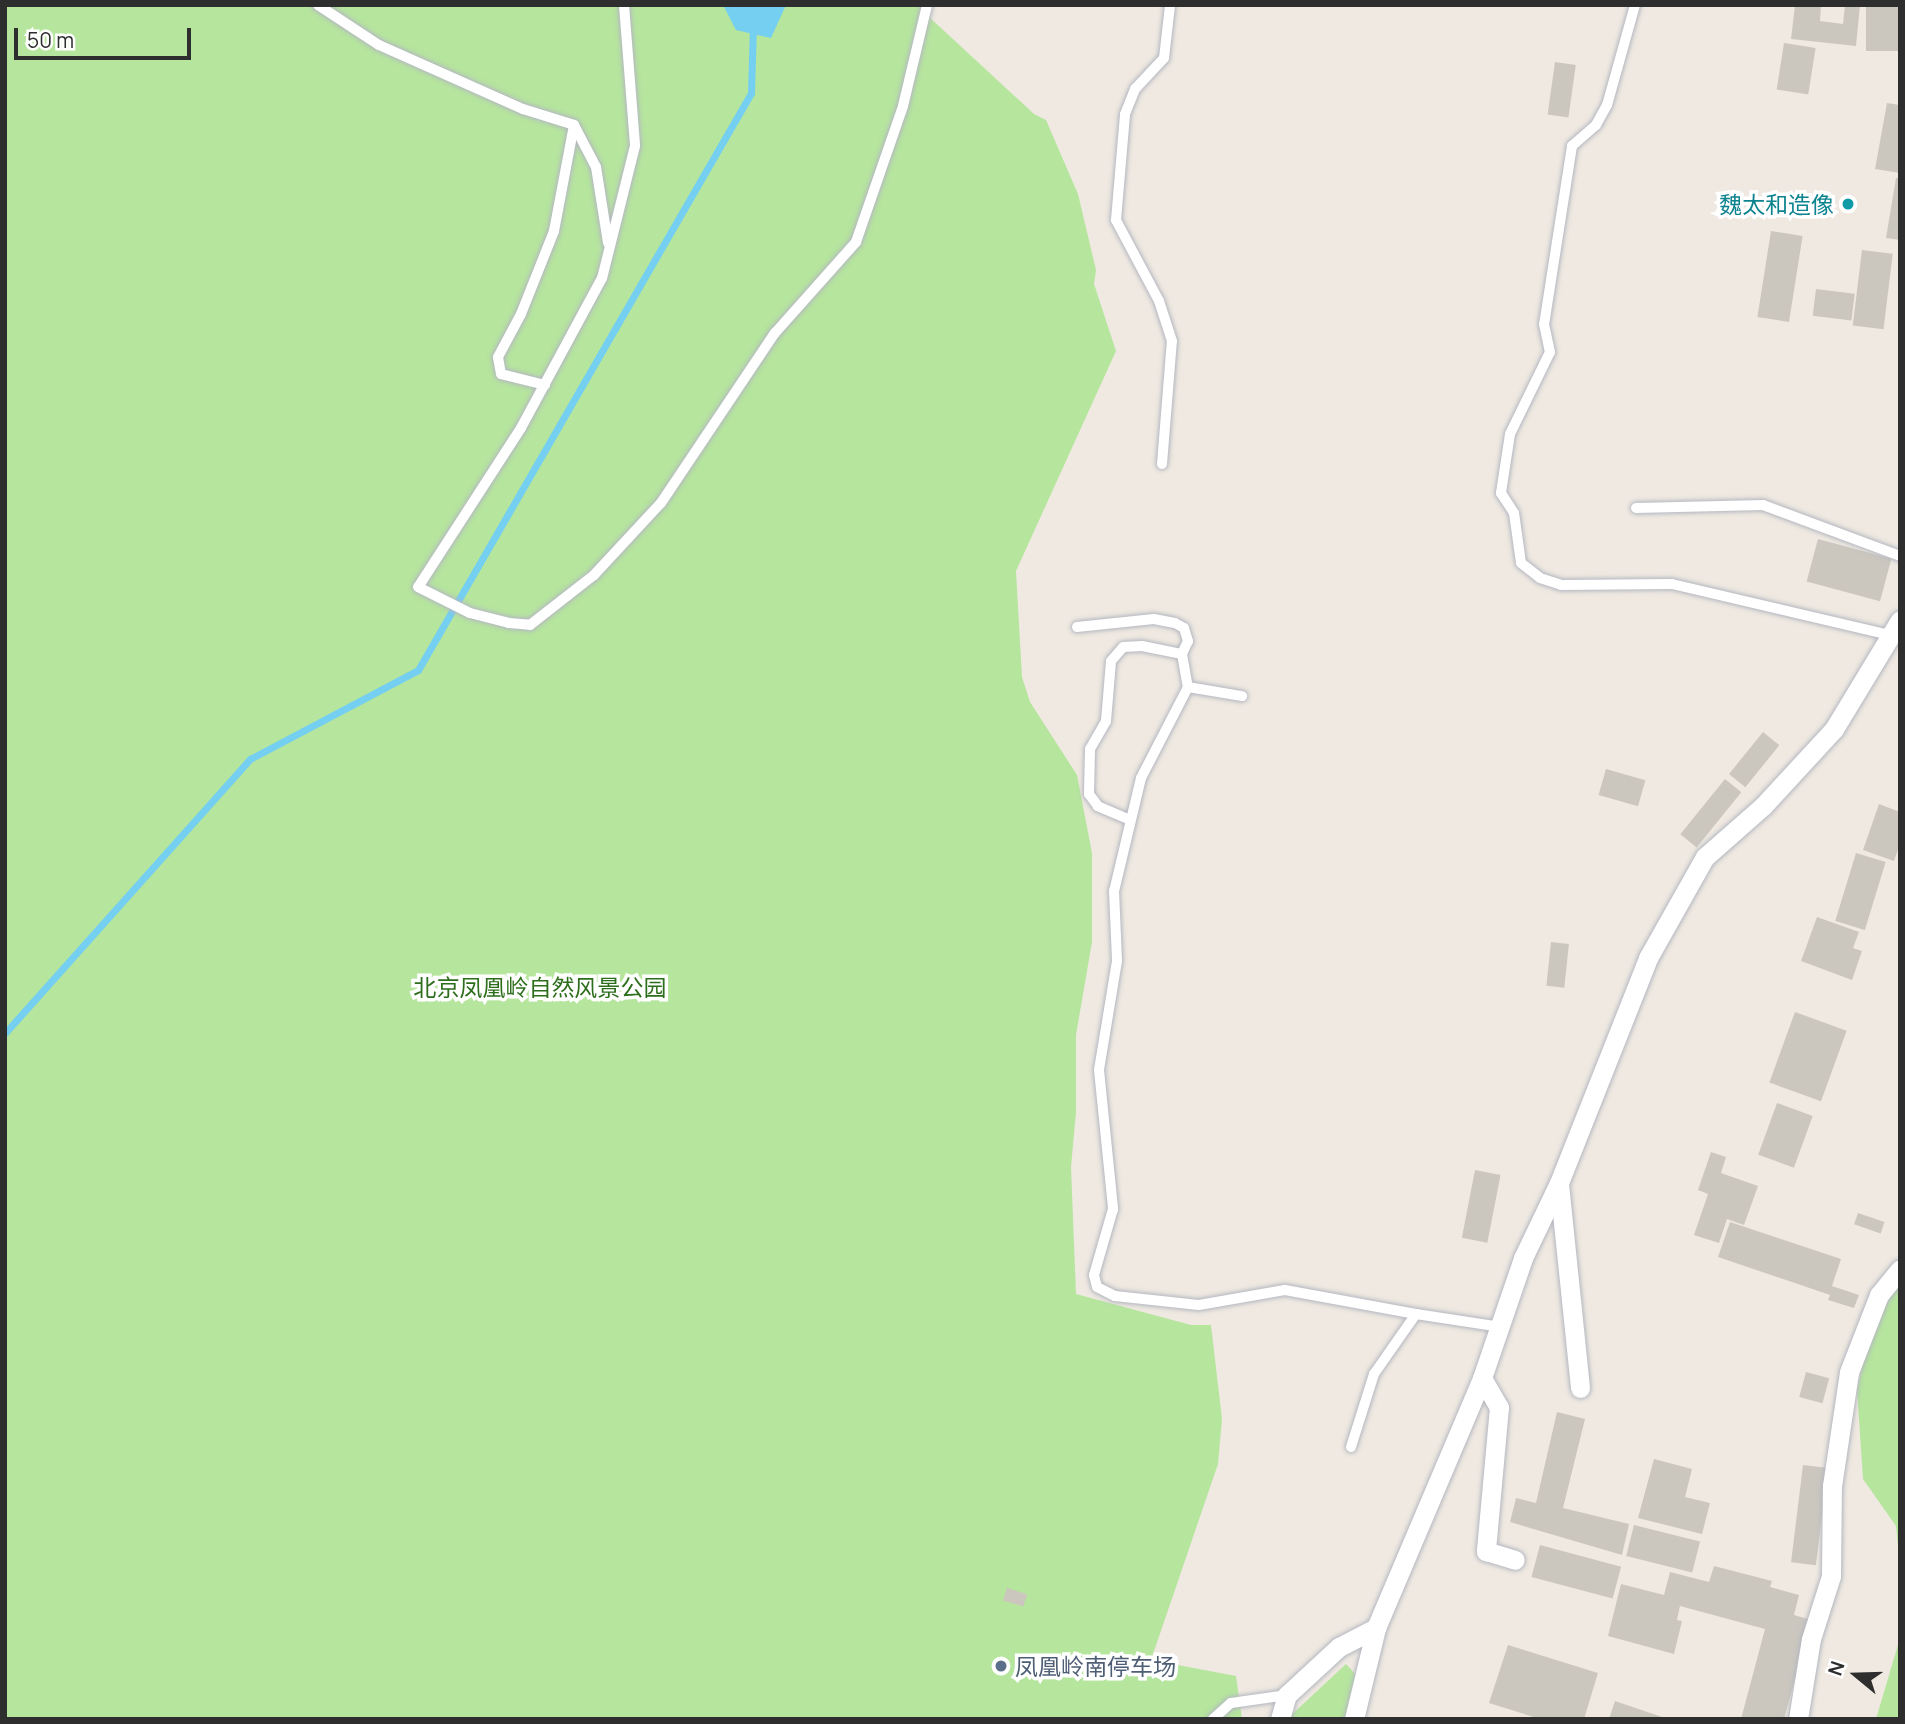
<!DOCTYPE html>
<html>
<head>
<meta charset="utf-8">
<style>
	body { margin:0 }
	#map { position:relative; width:1905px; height:1724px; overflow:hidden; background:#efe9e1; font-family:Manrope,"Noto Sans SC",sans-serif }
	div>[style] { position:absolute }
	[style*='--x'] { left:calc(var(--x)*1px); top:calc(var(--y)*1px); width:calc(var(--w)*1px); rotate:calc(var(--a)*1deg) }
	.green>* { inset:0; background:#b6e59e }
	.water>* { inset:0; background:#75cff0 }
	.stream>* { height:7px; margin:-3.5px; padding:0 3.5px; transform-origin:3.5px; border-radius:3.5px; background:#75cff0 }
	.building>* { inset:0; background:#cbc7bf; transform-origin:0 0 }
	.roads { filter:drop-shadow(0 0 2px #b4b7c1) drop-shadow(0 0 2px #b4b7c1) }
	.lane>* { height:10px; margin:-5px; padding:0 5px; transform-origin:5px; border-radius:5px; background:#fff }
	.street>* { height:19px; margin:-9.5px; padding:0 9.5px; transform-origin:9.5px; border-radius:9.5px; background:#fff }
	.dots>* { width:19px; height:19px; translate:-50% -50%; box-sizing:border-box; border:4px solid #fff; border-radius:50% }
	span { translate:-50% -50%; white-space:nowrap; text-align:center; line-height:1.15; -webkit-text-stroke:7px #fff; paint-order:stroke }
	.culture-label { font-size:23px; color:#0d838f }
	.right { translate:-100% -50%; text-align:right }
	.park-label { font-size:23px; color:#2c6e1b }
	.service-label { font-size:23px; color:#4e5e75 }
	.left { translate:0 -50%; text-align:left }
	.frame { position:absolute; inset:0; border:7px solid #2e2e2e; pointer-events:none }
	.north { position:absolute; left:1821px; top:1640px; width:70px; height:70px; -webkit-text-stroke:5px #fff; paint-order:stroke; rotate:289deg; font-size:19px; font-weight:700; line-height:28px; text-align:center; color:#2e2e2e }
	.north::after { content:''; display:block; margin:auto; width:24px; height:32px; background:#2e2e2e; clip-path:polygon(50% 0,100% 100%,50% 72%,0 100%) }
	.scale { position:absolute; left:14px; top:28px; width:177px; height:32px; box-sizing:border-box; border:4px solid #2e2e2e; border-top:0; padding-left:9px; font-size:21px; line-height:24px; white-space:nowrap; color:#2e2e2e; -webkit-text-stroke:5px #fff; paint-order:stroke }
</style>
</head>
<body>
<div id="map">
	<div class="green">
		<i style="clip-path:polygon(5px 5px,929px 5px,928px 16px,1034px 114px,1046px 120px,1078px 194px,1096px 270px,1094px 284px,1116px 351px,1016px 571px,1022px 677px,1030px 702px,1077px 775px,1092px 853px,1092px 942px,1076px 1035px,1076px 1112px,1071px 1167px,1076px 1294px,1191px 1325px,1211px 1325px,1222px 1419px,1218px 1464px,1151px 1660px,1236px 1676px,1242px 1719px,5px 1719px)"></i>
		<i style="clip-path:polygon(1900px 1275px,1900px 1567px,1896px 1526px,1863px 1479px,1857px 1390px,1872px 1322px)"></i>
		<i style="clip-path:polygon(1900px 1638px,1900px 1719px,1876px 1719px)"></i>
		<i style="clip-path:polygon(1346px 1664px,1358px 1677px,1347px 1719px,1287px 1719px)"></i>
	</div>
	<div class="water">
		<i style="clip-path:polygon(723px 5px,786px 5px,771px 38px,736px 30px)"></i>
	</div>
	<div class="stream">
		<i style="--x:5;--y:1033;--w:368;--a:-48.2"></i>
		<i style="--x:250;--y:759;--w:190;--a:-27.9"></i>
		<i style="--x:418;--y:670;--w:666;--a:-60.01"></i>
		<i style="--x:751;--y:93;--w:67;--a:-88.3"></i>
	</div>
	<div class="building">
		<i style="clip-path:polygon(1795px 5px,1821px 5px,1820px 21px,1843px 24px,1845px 5px,1860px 5px,1856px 46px,1791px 39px)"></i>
		<i style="left:1866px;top:5px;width:34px;height:46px"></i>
		<i style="left:1784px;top:43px;width:32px;height:47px;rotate:9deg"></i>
		<i style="left:1555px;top:62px;width:21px;height:53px;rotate:8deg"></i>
		<i style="clip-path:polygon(1887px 103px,1900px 105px,1900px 173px,1875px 169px)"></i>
		<i style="clip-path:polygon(1896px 178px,1900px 178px,1900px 240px,1886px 238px)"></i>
		<i style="left:1771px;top:231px;width:32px;height:87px;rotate:9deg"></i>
		<i style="left:1862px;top:250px;width:31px;height:76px;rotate:7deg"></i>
		<i style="left:1816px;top:289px;width:39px;height:27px;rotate:7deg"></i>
		<i style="left:1818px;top:539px;width:76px;height:44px;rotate:15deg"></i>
		<i style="left:1763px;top:732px;width:21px;height:54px;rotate:39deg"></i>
		<i style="left:1606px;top:769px;width:41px;height:27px;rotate:16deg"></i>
		<i style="left:1725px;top:779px;width:21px;height:71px;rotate:39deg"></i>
		<i style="clip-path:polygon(1879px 804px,1900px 812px,1900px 844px,1894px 861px,1863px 850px)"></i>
		<i style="left:1856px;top:853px;width:31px;height:71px;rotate:17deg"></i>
		<i style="clip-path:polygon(1817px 917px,1859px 932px,1853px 948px,1862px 951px,1852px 980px,1801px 961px)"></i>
		<i style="left:1551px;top:942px;width:18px;height:44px;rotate:6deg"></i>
		<i style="left:1795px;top:1012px;width:55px;height:75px;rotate:20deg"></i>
		<i style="left:1777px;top:1103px;width:38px;height:55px;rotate:20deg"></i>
		<i style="clip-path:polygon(1711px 1152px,1726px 1157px,1721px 1173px,1758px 1186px,1744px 1225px,1727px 1219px,1719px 1243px,1694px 1235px,1708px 1194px,1698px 1190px)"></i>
		<i style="left:1475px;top:1170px;width:26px;height:69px;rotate:11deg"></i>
		<i style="left:1858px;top:1213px;width:28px;height:12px;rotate:19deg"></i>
		<i style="clip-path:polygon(1730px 1222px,1841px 1259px,1832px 1286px,1859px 1295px,1854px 1308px,1828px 1300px,1830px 1295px,1718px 1257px)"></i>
		<i style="left:1806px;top:1372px;width:24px;height:26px;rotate:15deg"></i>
		<i style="clip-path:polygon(1557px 1412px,1585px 1419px,1563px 1508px,1629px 1524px,1622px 1555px,1510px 1522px,1516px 1498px,1536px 1503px)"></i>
		<i style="clip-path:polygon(1654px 1459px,1692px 1469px,1685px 1497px,1710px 1503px,1702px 1534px,1638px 1518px)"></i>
		<i style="left:1803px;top:1465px;width:25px;height:98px;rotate:7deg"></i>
		<i style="left:1634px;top:1525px;width:68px;height:32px;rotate:14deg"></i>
		<i style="left:1540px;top:1545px;width:84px;height:33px;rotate:15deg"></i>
		<i style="clip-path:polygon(1714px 1566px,1772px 1581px,1770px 1587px,1799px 1595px,1794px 1615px,1811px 1620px,1784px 1719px,1741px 1719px,1765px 1629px,1680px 1606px,1677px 1620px,1682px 1621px,1674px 1654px,1608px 1636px,1621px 1584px,1664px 1595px,1670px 1572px,1709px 1582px)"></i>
		<i style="left:1007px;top:1588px;width:21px;height:13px;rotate:17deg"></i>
		<i style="clip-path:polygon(1508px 1645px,1598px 1673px,1584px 1719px,1540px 1719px,1489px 1703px)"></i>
		<i style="clip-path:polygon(1615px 1701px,1665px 1718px,1665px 1719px,1609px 1719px)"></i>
	</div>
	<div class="roads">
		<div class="lane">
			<i style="--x:318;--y:5;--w:73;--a:33.3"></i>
			<i style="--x:379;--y:45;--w:158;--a:24"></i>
			<i style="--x:523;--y:109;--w:53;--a:17.4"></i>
			<i style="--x:574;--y:125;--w:47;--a:62.4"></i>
			<i style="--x:596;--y:167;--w:77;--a:81"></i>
			<i style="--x:624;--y:5;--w:141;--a:85.5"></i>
			<i style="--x:635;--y:146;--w:136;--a:104"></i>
			<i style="--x:602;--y:278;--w:170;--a:118.4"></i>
			<i style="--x:521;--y:428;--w:189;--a:122.9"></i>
			<i style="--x:418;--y:587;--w:58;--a:26.6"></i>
			<i style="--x:470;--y:613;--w:40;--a:14.4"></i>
			<i style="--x:509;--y:623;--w:21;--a:5"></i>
			<i style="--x:530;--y:625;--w:81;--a:-38"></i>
			<i style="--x:594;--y:575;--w:98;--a:-47.1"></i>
			<i style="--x:661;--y:503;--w:205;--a:-56.2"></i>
			<i style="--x:775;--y:333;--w:122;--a:-48.3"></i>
			<i style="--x:856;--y:242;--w:144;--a:-70.9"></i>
			<i style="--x:903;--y:106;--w:104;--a:-76.6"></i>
			<i style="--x:1635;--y:5;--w:104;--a:105.6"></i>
			<i style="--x:1607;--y:105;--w:23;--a:119"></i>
			<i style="--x:1596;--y:125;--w:32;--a:139"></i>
			<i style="--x:1572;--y:146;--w:180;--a:98.9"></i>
			<i style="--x:1544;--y:324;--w:29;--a:78"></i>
			<i style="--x:1550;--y:352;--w:91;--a:116"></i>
			<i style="--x:1510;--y:434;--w:60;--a:98.7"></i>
			<i style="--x:1501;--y:493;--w:24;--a:57"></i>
			<i style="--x:1514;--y:513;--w:50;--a:82"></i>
			<i style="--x:1521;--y:563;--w:24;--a:38"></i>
			<i style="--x:1540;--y:578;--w:22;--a:18"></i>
			<i style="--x:1561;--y:585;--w:111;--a:-0.5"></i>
			<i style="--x:1672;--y:584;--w:223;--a:13.2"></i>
			<i style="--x:545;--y:385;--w:45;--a:-166"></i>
			<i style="--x:501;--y:374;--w:17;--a:-100"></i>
			<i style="--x:498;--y:357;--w:49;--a:-61.9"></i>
			<i style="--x:521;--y:314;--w:89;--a:-68.3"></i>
			<i style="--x:554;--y:231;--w:108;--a:-79.3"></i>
			<i style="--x:1162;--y:464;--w:123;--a:-85.4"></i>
			<i style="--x:1172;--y:341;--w:42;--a:-108"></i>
			<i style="--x:1159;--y:301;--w:92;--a:-118"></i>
			<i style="--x:1116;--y:220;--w:106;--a:-85.1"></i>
			<i style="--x:1125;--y:114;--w:27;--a:-68"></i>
			<i style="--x:1135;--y:89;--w:42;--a:-46.9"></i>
			<i style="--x:1164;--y:58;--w:53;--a:-83.5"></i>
			<i style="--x:1636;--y:508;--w:127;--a:-1.4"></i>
			<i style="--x:1763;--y:505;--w:146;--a:20.4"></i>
			<i style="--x:1077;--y:627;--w:77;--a:-5.9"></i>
			<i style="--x:1154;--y:619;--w:21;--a:11"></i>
			<i style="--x:1175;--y:623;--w:10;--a:29"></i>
			<i style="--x:1184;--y:628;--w:14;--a:73"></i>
			<i style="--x:1188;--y:641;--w:14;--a:115"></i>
			<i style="--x:1188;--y:687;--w:55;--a:9.5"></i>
			<i style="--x:1128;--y:819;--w:33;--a:-157"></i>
			<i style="--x:1098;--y:806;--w:15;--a:-127"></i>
			<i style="--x:1089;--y:794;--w:45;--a:-88.7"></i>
			<i style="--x:1090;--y:749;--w:32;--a:-60"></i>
			<i style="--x:1106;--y:721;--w:60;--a:-85.2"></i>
			<i style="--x:1111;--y:661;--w:18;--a:-49"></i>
			<i style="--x:1123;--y:647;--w:19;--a:-3"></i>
			<i style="--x:1142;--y:646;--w:41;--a:11.3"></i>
			<i style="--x:1182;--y:654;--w:34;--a:80"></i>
			<i style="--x:1188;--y:687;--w:102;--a:117.3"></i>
			<i style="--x:1141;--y:778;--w:116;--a:103.4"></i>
			<i style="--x:1114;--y:891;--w:70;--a:87.5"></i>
			<i style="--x:1117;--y:961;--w:110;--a:99.4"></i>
			<i style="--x:1099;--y:1070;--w:140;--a:84.2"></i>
			<i style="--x:1113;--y:1209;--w:69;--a:106.1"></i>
			<i style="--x:1094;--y:1275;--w:12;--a:76"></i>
			<i style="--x:1097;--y:1287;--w:20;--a:27"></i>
			<i style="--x:1115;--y:1296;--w:84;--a:6.1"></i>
			<i style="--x:1199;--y:1305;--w:87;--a:-9.9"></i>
			<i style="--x:1285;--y:1290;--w:133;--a:10.4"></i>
			<i style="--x:1351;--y:1447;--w:77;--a:-72.5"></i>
			<i style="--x:1374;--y:1374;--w:73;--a:-55"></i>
			<i style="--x:1416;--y:1314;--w:86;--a:8.7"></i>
			<i style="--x:1213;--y:1719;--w:24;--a:-42"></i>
			<i style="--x:1231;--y:1703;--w:57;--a:-8.1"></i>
		</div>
		<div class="street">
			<i style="--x:1559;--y:1184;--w:205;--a:84.1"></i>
			<i style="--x:1482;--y:1378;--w:34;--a:60"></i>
			<i style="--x:1499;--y:1407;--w:145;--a:95.2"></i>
			<i style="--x:1486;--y:1551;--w:30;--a:17"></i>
			<i style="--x:1280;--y:1719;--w:25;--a:-74"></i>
			<i style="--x:1287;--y:1695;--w:71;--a:-42.7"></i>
			<i style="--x:1339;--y:1647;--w:42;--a:-27.2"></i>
			<i style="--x:1376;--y:1628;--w:272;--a:-67"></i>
			<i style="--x:1482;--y:1378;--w:127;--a:-71.1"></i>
			<i style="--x:1523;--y:1258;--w:83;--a:-64.4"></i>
			<i style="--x:1559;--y:1183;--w:242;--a:-68.4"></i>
			<i style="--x:1648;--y:958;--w:116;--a:-60.6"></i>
			<i style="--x:1705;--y:857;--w:77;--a:-41.3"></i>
			<i style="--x:1763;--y:806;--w:105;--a:-47.3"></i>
			<i style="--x:1834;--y:729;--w:127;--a:-58.8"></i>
			<i style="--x:1354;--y:1719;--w:94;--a:-76.4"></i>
			<i style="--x:1798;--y:1719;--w:81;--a:-80.8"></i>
			<i style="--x:1811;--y:1639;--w:66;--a:-72.4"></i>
			<i style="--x:1831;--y:1576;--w:90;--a:-89.4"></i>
			<i style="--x:1832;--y:1486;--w:115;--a:-81.5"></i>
			<i style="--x:1849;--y:1372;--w:83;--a:-68.7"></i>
			<i style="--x:1879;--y:1295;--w:33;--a:-51"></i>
		</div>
	</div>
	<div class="dots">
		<i style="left:1848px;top:204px;background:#0f9aa8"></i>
		<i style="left:1001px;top:1666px;background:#5c6f8a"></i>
	</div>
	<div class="culture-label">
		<span class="right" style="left:1834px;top:204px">魏太和造像</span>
	</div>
	<div class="park-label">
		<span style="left:540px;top:987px">北京凤凰岭自然风景公园</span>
	</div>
	<div class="service-label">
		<span class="left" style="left:1015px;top:1666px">凤凰岭南停车场</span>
	</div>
	<div class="frame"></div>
	<div class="north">N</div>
	<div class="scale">50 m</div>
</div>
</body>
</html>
